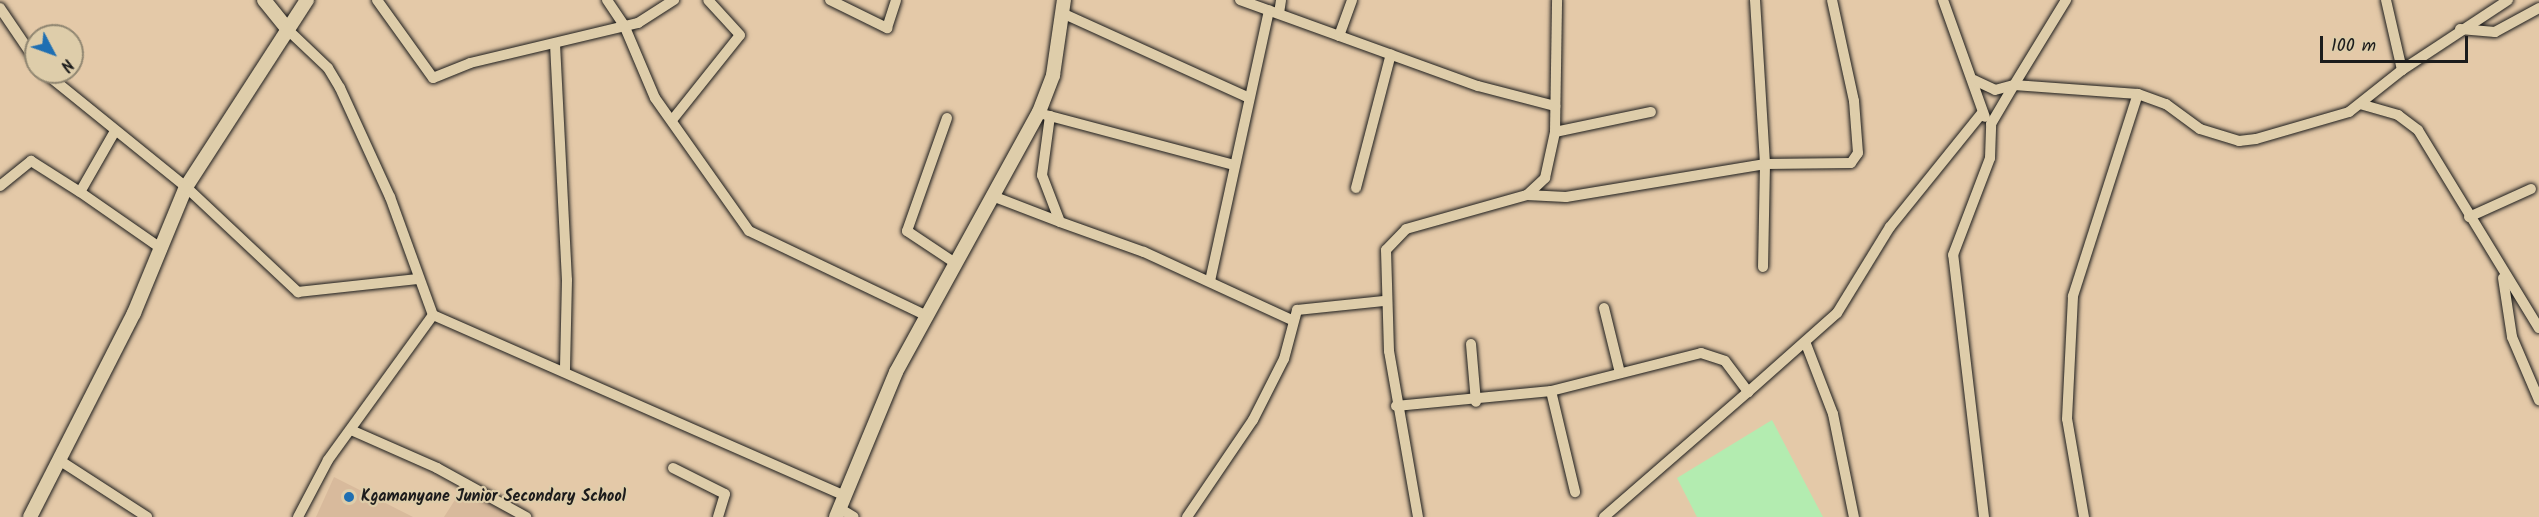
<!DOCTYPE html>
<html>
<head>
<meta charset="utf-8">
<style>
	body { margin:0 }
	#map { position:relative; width:2539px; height:517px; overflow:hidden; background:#e4c9a8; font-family:Kalam,sans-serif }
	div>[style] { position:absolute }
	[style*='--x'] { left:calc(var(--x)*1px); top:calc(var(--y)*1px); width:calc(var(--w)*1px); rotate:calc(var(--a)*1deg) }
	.built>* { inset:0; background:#d8ba9c }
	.green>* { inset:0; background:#b3ecb0 }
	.roads { filter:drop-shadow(0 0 2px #1c1c1c) drop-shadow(0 0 2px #1c1c1c) }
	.street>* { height:10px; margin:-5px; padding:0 5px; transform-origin:5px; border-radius:5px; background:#decdaa }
	.secondary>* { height:14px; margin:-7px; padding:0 7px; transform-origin:7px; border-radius:7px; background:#decdaa }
	.dots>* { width:16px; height:16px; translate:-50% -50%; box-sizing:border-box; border:3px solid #decdaa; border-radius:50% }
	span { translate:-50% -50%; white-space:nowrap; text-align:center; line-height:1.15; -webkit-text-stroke:4.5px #decdaa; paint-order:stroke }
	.poi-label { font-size:16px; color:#1c1c1c; font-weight:700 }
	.left { translate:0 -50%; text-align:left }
	.north { position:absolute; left:24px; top:24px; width:60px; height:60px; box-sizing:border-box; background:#decdaa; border:2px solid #908671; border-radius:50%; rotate:131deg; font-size:16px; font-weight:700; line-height:24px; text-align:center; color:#1c1c1c }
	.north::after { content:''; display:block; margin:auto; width:21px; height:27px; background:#1f6fb2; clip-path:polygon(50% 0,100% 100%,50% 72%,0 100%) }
	.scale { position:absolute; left:2320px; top:36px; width:148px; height:27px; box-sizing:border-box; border:3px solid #1c1c1c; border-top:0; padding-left:8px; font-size:18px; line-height:21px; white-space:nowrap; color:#1c1c1c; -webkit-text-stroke:4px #decdaa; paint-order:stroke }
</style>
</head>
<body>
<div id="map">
	<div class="built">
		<i style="clip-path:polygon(334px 477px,413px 517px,316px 517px)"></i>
		<i style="clip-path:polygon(462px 489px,516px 517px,444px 517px)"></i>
	</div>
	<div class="green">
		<i style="clip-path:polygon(1772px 420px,1823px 517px,1697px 517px,1677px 478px)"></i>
	</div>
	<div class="roads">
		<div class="street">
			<i style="--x:377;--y:0;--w:96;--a:54.3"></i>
			<i style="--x:433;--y:78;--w:40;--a:-22"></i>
			<i style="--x:470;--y:63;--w:173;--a:-13.4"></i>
			<i style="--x:638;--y:23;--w:43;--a:-32.6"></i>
			<i style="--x:607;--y:0;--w:30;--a:56"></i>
			<i style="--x:624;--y:25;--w:79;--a:67"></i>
			<i style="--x:655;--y:98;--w:163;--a:54.7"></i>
			<i style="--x:749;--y:231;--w:197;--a:25.5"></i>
			<i style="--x:830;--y:0;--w:64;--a:26.2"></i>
			<i style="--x:887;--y:28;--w:29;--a:-72"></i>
			<i style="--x:1240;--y:0;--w:253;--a:19.9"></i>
			<i style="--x:1478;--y:86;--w:80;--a:14.6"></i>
			<i style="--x:1755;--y:0;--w:164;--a:86.5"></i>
			<i style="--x:1765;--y:164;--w:103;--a:91.1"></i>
			<i style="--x:1943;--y:0;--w:124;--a:70.3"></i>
			<i style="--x:2386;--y:0;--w:72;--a:77.1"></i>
			<i style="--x:0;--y:8;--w:64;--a:55.8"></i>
			<i style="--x:1062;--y:13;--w:203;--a:24.4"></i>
			<i style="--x:1279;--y:13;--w:13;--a:-81"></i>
			<i style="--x:2460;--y:29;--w:35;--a:5"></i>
			<i style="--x:2495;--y:32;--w:50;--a:-28.6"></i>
			<i style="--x:288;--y:30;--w:55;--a:43.5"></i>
			<i style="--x:328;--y:68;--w:23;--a:59"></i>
			<i style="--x:340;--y:88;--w:120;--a:65.4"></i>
			<i style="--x:390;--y:197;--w:126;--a:70"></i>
			<i style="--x:433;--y:315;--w:449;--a:23.7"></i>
			<i style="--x:1339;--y:36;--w:38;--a:-70"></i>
			<i style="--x:555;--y:44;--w:236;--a:87.1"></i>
			<i style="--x:567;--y:280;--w:91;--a:91.3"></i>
			<i style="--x:44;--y:72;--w:183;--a:39"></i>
			<i style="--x:186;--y:187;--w:154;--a:43.2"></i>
			<i style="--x:298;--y:292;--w:120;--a:-6.2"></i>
			<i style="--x:1974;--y:80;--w:23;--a:25"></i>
			<i style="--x:1995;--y:90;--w:20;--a:-15"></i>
			<i style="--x:2014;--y:85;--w:100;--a:-58.5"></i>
			<i style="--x:2360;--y:104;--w:40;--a:16"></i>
			<i style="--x:2398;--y:115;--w:25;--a:37"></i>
			<i style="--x:2418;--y:130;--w:232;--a:58.6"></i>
			<i style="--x:1046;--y:115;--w:195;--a:14.9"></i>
			<i style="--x:1050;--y:116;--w:60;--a:97.7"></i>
			<i style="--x:1042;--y:175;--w:50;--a:69"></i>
			<i style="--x:1060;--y:222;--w:89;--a:19.7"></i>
			<i style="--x:1144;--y:252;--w:163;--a:24.7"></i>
			<i style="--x:947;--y:118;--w:120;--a:109.5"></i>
			<i style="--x:907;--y:231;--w:58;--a:33.7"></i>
			<i style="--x:673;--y:119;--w:107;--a:-51.4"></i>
			<i style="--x:740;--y:35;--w:47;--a:-132.4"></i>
			<i style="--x:115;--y:131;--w:70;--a:119.8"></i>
			<i style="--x:80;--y:192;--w:100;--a:34.8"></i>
			<i style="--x:1555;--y:132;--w:98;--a:-11.8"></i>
			<i style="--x:0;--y:186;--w:40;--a:-39"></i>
			<i style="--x:31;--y:161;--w:58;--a:32.3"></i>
			<i style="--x:1356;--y:188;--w:138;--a:-75.4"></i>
			<i style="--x:1527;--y:195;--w:39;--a:3"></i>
			<i style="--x:1566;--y:197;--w:202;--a:-9.4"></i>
			<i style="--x:1765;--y:164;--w:86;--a:-0.7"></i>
			<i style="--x:1851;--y:163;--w:12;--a:-55"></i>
			<i style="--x:1858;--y:153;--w:52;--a:-94.4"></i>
			<i style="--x:1854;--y:101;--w:103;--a:-102.3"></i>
			<i style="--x:995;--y:197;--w:70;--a:21"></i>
			<i style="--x:2469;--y:217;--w:68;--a:-24.3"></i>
			<i style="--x:2503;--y:278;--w:60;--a:81.3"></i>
			<i style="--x:2512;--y:337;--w:69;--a:66.8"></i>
			<i style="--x:1210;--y:281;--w:277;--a:-77.7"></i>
			<i style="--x:1604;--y:308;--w:67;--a:76.2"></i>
			<i style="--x:1471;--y:344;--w:58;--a:85.1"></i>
			<i style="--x:1806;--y:344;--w:75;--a:68.9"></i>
			<i style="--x:1833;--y:414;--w:105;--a:78.5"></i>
			<i style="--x:1551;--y:391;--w:104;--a:76.6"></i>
			<i style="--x:1396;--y:406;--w:156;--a:-5.5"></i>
			<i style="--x:1551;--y:391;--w:155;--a:-14.2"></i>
			<i style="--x:1701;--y:353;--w:25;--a:18"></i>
			<i style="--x:1725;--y:361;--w:39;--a:53"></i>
			<i style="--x:1748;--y:392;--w:119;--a:-41.6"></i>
			<i style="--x:1837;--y:313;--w:101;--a:-58.4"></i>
			<i style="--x:1890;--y:227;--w:146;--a:-51.1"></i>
			<i style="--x:351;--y:430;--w:94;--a:23.8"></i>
			<i style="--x:437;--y:468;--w:102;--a:28.8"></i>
			<i style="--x:59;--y:460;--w:105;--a:32.9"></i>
			<i style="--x:673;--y:468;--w:58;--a:26.6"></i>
			<i style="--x:725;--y:494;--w:24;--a:107"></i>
			<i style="--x:839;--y:508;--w:17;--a:31"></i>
			<i style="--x:298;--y:517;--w:64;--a:-62.2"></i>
			<i style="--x:328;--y:460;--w:179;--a:-54.1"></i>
			<i style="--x:1187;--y:517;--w:117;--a:-55.8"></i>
			<i style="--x:1253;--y:420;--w:68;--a:-63.1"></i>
			<i style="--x:1284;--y:359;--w:51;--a:-75.1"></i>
			<i style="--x:1297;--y:310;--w:87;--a:-5.9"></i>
			<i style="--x:1418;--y:517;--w:169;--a:-99.9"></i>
			<i style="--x:1389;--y:351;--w:101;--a:-91.7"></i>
			<i style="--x:1386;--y:250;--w:29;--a:-46"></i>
			<i style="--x:1406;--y:229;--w:126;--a:-15.7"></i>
			<i style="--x:1527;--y:195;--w:25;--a:-43"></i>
			<i style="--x:1545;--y:178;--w:47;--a:-77.7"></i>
			<i style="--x:1555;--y:132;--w:132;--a:-89.1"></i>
			<i style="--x:1604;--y:517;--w:191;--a:-41"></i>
			<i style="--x:1984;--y:517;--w:264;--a:-96.7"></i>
			<i style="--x:1953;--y:255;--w:104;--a:-69.1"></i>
			<i style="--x:1990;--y:158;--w:34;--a:-88"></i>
			<i style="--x:1991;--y:124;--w:45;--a:-59.5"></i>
			<i style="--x:2014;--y:85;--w:124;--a:4.2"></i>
			<i style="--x:2138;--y:94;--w:30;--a:20"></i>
			<i style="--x:2166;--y:104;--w:42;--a:36.3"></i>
			<i style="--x:2200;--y:129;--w:41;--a:17.1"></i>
			<i style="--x:2239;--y:141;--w:17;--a:-7"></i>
			<i style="--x:2256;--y:139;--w:97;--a:-16.2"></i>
			<i style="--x:2349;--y:112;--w:68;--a:-38.4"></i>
			<i style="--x:2402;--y:70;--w:127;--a:-33.4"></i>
			<i style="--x:2084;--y:517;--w:99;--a:-99.8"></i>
			<i style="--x:2067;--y:419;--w:123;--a:-87.2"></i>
			<i style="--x:2073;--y:296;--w:212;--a:-72.2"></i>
		</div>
		<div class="secondary">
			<i style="--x:264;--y:0;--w:38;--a:51"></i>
			<i style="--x:30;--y:517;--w:229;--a:-63"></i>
			<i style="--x:134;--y:313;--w:136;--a:-67.6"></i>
			<i style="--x:186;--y:187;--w:223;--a:-57.1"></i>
			<i style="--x:836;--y:517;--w:157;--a:-67.5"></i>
			<i style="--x:896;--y:372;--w:297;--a:-61.2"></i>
			<i style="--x:1039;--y:112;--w:40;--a:-69"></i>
			<i style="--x:1053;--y:75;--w:76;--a:-81.7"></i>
		</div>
	</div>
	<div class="dots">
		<i style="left:349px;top:497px;background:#1f6fb2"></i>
	</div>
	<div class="poi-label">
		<span class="left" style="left:361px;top:497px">Kgamanyane Junior Secondary School</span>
	</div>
	<div class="north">N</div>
	<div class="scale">100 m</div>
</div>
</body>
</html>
